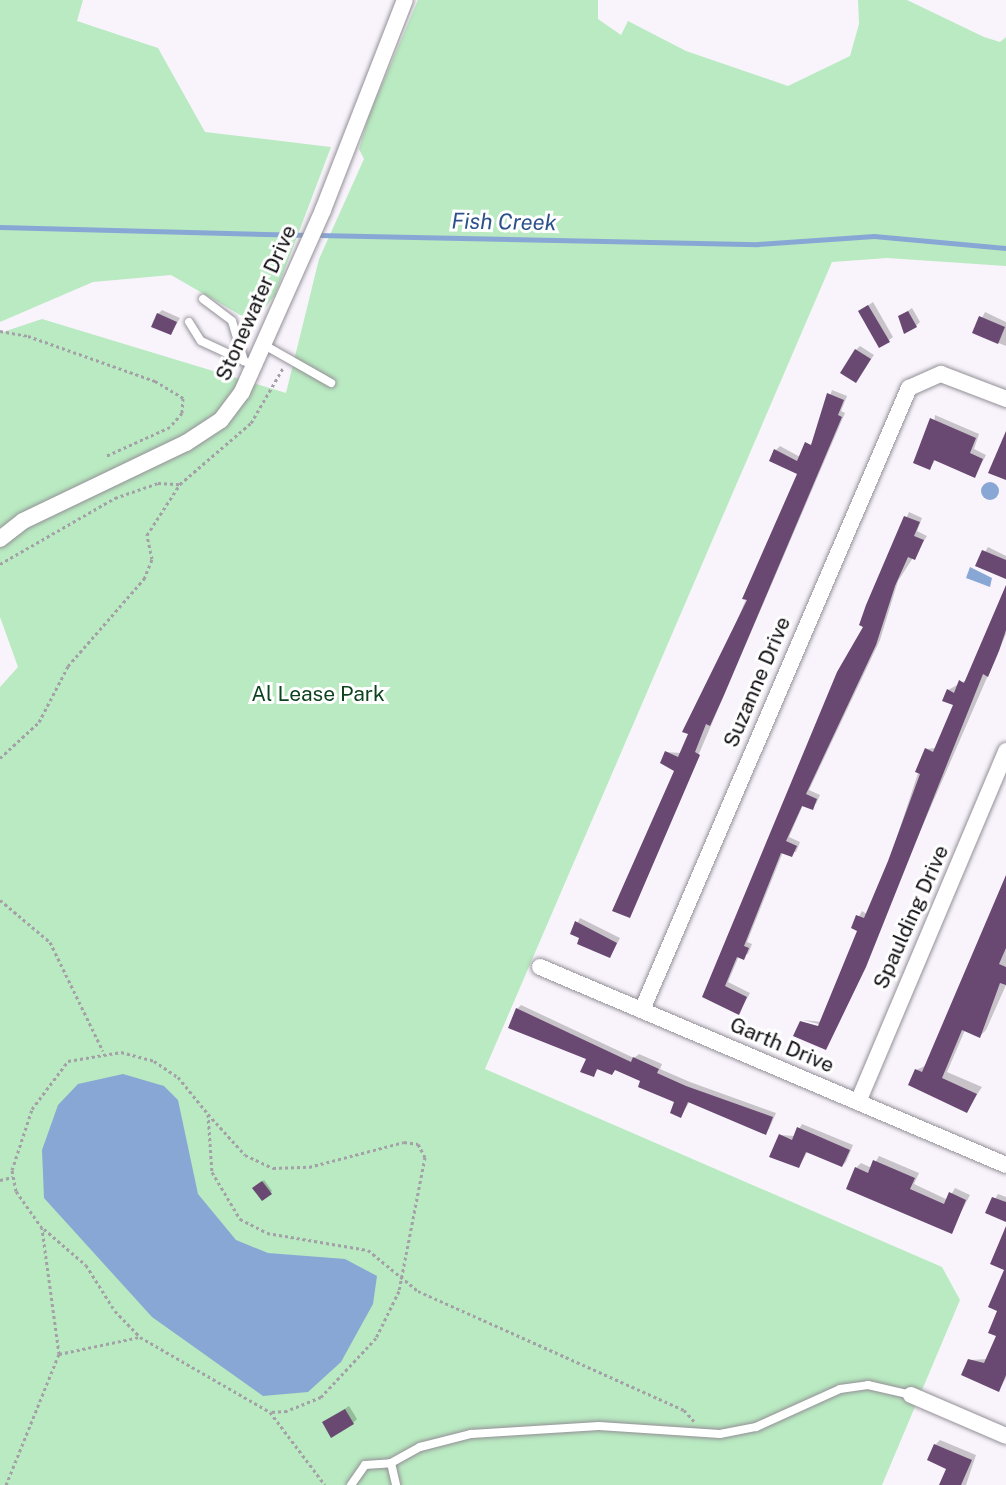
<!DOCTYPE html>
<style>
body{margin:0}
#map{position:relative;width:1006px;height:1485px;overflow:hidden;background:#f9f4fc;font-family:"Public Sans",sans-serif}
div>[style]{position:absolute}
.green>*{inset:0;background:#b9eac1}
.water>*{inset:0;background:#89a7d5}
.round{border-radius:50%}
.shadow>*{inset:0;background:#0003}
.stream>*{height:4.5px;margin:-2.25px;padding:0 2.25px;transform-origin:2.25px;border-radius:2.25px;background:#89a7d5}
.building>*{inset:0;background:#694972}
.path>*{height:3px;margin-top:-1.5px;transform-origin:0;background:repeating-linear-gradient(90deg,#a4a0a7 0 3px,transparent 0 6px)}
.roads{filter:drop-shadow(0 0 2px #938f96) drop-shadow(0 0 2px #938f96)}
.service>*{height:8px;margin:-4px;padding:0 4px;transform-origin:4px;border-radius:4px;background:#fff}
.minor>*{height:16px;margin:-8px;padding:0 8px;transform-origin:8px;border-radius:8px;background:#fff}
span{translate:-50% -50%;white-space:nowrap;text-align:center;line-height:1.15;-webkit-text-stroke:6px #fff;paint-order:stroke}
.street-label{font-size:21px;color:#0f0d10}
.park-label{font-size:21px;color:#0d431e}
.water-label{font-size:22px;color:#2c518b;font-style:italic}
</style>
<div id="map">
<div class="green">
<div style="clip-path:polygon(0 0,83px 0,77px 21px,158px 48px,205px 132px,331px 147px,275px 295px,256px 319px,242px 316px,171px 275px,93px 282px,0 322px)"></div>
<div style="clip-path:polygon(418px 0,598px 0,598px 19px,621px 35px,628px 21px,686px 51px,788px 86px,850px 56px,859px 24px,858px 0,907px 0,984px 37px,1000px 42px,1006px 37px,1006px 266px,887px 258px,832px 262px,485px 1069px,942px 1267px,960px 1300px,882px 1485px,0 1485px,0 687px,18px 667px,0 617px,0 333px,42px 319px,286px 393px,319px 259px,364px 159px,359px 149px,369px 115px)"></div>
</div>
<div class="water">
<div class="round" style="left:981px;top:482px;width:18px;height:18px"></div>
<div style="clip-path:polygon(970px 567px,992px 578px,990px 587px,966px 578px)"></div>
<div style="clip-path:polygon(123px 1074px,164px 1086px,178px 1100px,198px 1194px,236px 1240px,268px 1253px,345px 1259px,377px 1276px,373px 1304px,341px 1362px,308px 1392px,263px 1396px,152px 1317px,44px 1198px,42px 1150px,58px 1105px,78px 1084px)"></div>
</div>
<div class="shadow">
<div style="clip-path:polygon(873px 302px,893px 337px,889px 340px,860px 311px)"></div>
<div style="clip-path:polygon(912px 308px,920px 322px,916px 326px,899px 317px)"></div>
<div style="clip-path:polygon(162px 310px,180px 318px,171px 334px,158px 314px)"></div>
<div style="clip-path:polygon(985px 312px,1006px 322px,1006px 346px,974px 333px)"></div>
<div style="clip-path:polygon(860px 346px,874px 355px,856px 381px,856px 350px)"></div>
<div style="clip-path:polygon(832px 390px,847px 396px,841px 411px,845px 413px,629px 917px,676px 770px,666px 752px,681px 753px,799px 474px,776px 450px,780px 446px,800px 457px,814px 441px)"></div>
<div style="clip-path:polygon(935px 415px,979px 434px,974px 449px,986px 455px,975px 476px,936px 459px,930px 468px)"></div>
<div style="clip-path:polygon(909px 512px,922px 518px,917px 531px,927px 536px,898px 581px,880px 640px,809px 790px,820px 795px,816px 804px,803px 805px,789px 837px,800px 842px,796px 852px,783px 852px,747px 942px,752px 944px,748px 954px,739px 956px,728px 982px,750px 993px,739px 1013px,704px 996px,865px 626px,867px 606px)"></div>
<div style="clip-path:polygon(988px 547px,1006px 556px,1006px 579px,977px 566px)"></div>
<div style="clip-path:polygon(1006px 593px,1006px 634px,826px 1048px,826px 1026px,803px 1020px,822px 1022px,859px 930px,853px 927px,862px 911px,867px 914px,889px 861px,926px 749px,936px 748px,955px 705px,948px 690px,968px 679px)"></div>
<div style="clip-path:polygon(1006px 885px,1006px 985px,986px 1030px,980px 1036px,965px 1030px,947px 1072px,982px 1087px,966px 1111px,916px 1070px,927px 1065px)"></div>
<div style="clip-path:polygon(580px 918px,620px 938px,610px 957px,572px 933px)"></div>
<div style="clip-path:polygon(521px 1005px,634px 1058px,639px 1054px,662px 1064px,660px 1069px,690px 1082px,776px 1113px,769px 1129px,765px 1133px,690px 1101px,681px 1116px,676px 1101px,642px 1081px,616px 1069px,612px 1073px,599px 1068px,593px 1075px,588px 1058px,517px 1009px)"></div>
<div style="clip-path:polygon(802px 1124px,853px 1145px,846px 1162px,842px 1166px,808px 1151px,799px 1166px,780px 1135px,795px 1136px)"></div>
<div style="clip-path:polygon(879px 1156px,919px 1173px,914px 1184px,948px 1200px,955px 1188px,970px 1195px,950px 1233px,856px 1168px,861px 1163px,872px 1168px)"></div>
<div style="clip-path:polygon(264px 1180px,272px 1191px,262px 1199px,254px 1188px)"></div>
<div style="clip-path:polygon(998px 1194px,1006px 1197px,1006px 1221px,987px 1212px)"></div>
<div style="clip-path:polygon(1006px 1323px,1006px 1378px,999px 1390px,969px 1360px,988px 1359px)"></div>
<div style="clip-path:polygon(349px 1406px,357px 1419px,353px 1423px,324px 1423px)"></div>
<div style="clip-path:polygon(940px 1440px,976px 1455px,966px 1485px,941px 1485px,947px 1468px,935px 1445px)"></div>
</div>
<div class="stream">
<div style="left:0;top:227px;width:309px;rotate:1.5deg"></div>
<div style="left:318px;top:235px;width:440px;rotate:1.2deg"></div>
<div style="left:758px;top:244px;width:116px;rotate:-3.9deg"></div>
<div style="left:874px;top:236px;width:133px;rotate:5.2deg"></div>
</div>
<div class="building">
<div style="clip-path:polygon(868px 305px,890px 342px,879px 348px,858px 311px)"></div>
<div style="clip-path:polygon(908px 311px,917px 327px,904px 334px,898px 316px)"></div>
<div style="clip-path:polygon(157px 313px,177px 322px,171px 335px,151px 327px)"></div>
<div style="clip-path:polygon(979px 316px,1005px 327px,998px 344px,972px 333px)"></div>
<div style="clip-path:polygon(855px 349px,871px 359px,856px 383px,840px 373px)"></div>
<div style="clip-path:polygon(827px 393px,844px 400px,838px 415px,842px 417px,724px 695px,710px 726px,706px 724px,695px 752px,700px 755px,630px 918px,612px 911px,674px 771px,660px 763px,665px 751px,678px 757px,688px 734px,682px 732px,747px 600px,742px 599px,797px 474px,769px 461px,774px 449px,797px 461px,805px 442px,811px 445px)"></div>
<div style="clip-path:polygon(930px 418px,976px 438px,970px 453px,983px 459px,975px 478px,934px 460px,930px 470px,913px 463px)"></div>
<div style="clip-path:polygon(1006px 431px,1006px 480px,988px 473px)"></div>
<div style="clip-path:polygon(904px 516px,920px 522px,914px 536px,924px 540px,915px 560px,908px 557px,895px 586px,876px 645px,806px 794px,817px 799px,813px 810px,802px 806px,786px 841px,797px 846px,792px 857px,781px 853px,744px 946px,749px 948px,744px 960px,737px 957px,725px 986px,747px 997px,739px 1015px,702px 997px,837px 672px,863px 627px,859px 625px,866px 605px)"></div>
<div style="clip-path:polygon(982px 550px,1006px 560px,1006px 579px,975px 566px)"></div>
<div style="clip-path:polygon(1006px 585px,1006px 630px,999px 651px,988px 677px,983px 674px,866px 967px,826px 1050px,793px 1036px,800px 1021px,818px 1026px,857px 931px,851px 928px,856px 915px,864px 918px,888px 861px,920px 774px,915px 772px,925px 748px,933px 752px,953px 705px,942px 701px,947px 689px,954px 693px,959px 680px,964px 683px)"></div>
<div style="clip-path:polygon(1006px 875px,1006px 948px,999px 964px,1006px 967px,1006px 985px,1000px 983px,980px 1038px,962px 1030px,942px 1078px,977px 1094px,967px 1113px,908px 1085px,915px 1069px,922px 1072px)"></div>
<div style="clip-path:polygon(575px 921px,617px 943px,610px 958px,577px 944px,579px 938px,570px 934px)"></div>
<div style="clip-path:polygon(516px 1008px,631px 1062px,633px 1057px,659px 1069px,657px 1073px,686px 1086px,773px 1117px,766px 1135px,688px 1102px,681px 1118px,670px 1113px,674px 1102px,638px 1087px,640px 1081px,615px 1070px,612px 1075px,597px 1069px,594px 1077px,580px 1072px,586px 1059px,508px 1028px)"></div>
<div style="clip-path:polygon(797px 1127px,850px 1150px,842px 1167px,806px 1152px,799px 1168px,769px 1157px,779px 1134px,792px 1140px)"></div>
<div style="clip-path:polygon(873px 1160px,915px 1178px,910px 1189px,944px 1204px,949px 1192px,966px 1200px,952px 1234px,846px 1189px,855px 1167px,868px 1173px)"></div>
<div style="clip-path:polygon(262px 1181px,272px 1194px,262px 1201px,252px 1188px)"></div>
<div style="clip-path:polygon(992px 1197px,1006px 1202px,1006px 1222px,985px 1213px)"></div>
<div style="clip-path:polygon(1006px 1226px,1006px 1375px,999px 1392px,961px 1375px,968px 1359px,984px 1363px,996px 1336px,988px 1333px,997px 1311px,988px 1307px,1004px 1270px,990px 1264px)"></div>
<div style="clip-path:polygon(345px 1409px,354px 1424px,331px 1438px,322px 1422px)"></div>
<div style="clip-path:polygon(934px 1444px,972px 1460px,961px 1485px,939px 1485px,946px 1469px,927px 1460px)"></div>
</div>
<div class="path">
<div style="left:0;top:331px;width:28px;rotate:10deg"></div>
<div style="left:28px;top:336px;width:135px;rotate:19.5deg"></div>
<div style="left:155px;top:381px;width:33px;rotate:31deg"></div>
<div style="left:183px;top:398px;width:15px;rotate:94deg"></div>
<div style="left:182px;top:413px;width:18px;rotate:131deg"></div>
<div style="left:170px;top:427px;width:70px;rotate:155.6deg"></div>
<div style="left:0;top:564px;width:133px;rotate:-29.9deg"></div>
<div style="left:115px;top:498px;width:46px;rotate:-19.2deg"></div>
<div style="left:158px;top:483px;width:22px;rotate:3deg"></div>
<div style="left:180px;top:484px;width:94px;rotate:-40.7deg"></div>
<div style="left:251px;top:423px;width:64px;rotate:-59.8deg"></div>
<div style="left:0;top:758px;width:53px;rotate:-42.7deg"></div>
<div style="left:39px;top:722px;width:63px;rotate:-62.6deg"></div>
<div style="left:68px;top:666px;width:116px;rotate:-48.9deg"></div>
<div style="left:144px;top:579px;width:22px;rotate:-68deg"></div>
<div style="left:152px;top:559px;width:25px;rotate:-102deg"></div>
<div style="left:147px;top:535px;width:61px;rotate:-57.1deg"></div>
<div style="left:0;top:900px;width:65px;rotate:40deg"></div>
<div style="left:50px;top:942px;width:121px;rotate:64.1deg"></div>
<div style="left:208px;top:1114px;width:55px;rotate:47.9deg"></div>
<div style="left:245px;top:1155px;width:31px;rotate:25deg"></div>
<div style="left:273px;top:1168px;width:36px;rotate:-2deg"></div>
<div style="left:309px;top:1167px;width:98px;rotate:-14.7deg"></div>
<div style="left:404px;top:1142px;width:14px;rotate:8deg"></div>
<div style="left:418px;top:1144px;width:15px;rotate:62deg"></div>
<div style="left:425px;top:1157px;width:136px;rotate:101deg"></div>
<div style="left:399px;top:1291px;width:52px;rotate:116.1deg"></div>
<div style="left:376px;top:1338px;width:81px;rotate:133deg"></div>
<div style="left:321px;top:1397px;width:37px;rotate:158deg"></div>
<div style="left:287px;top:1411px;width:17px;rotate:177deg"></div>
<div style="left:0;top:1180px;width:13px;rotate:-13deg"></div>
<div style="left:44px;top:1229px;width:55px;rotate:40.6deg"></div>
<div style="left:86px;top:1265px;width:54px;rotate:57.8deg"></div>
<div style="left:115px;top:1311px;width:36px;rotate:46deg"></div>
<div style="left:140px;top:1337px;width:150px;rotate:30deg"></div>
<div style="left:270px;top:1412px;width:91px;rotate:53deg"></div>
<div style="left:59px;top:1354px;width:127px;rotate:-97.7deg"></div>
<div style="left:42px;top:1228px;width:45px;rotate:-125.1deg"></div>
<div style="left:16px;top:1191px;width:21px;rotate:-101deg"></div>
<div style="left:12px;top:1170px;width:64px;rotate:-71.8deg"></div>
<div style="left:32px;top:1109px;width:60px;rotate:-53.1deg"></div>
<div style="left:68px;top:1061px;width:54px;rotate:-9.6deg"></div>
<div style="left:121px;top:1052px;width:34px;rotate:15deg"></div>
<div style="left:154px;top:1061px;width:29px;rotate:34deg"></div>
<div style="left:178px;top:1077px;width:48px;rotate:51deg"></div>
<div style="left:208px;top:1114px;width:58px;rotate:86.1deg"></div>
<div style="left:212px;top:1172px;width:55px;rotate:59.2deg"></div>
<div style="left:240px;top:1219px;width:30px;rotate:27deg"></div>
<div style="left:267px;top:1233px;width:102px;rotate:9.6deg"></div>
<div style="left:368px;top:1250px;width:65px;rotate:39.4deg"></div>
<div style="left:418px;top:1291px;width:291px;rotate:24.1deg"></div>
<div style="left:684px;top:1410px;width:15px;rotate:48deg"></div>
<div style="left:6px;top:1485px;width:141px;rotate:-68deg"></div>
<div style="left:59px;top:1354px;width:83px;rotate:-11.9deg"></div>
</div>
<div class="roads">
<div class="service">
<div style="left:203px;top:299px;width:36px;rotate:37deg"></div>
<div style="left:232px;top:321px;width:42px;rotate:73.3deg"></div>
<div style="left:189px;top:322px;width:22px;rotate:58deg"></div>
<div style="left:201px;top:341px;width:62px;rotate:24.9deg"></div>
<div style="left:266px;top:346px;width:75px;rotate:29.6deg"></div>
<div style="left:391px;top:1463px;width:23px;rotate:77deg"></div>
<div style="left:351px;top:1485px;width:24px;rotate:-55deg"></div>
<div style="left:365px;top:1465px;width:26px;rotate:-4deg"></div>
<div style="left:391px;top:1463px;width:33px;rotate:-29deg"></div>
<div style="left:420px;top:1447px;width:53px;rotate:-14.3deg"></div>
<div style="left:471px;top:1434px;width:128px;rotate:-3.6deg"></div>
<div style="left:599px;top:1426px;width:121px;rotate:3.8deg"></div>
<div style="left:720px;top:1434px;width:37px;rotate:-11deg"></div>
<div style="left:756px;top:1427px;width:92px;rotate:-24.3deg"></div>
<div style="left:840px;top:1389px;width:28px;rotate:-8deg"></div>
<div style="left:868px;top:1385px;width:44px;rotate:13.1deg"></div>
</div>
<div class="minor">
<div style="left:0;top:539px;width:29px;rotate:-38deg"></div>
<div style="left:23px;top:521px;width:181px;rotate:-25.6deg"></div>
<div style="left:186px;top:443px;width:42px;rotate:-33.3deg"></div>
<div style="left:221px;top:420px;width:35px;rotate:-53deg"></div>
<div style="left:242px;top:392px;width:199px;rotate:-66deg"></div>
<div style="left:323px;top:210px;width:225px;rotate:-68.7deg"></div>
<div style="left:540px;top:967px;width:506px;rotate:23.02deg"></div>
<div style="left:642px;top:1010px;width:677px;rotate:-66.77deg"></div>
<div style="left:909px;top:388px;width:35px;rotate:-24deg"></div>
<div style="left:941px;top:374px;width:70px;rotate:21deg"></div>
<div style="left:858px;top:1102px;width:381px;rotate:-67.1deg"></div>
<div style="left:911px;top:1395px;width:103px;rotate:23.3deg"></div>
</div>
</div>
<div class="street-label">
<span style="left:256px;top:303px;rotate:-66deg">Stonewater Drive</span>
<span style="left:757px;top:682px;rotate:-67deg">Suzanne Drive</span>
<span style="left:911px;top:917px;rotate:-66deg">Spaulding Drive</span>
<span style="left:782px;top:1045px;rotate:23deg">Garth Drive</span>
</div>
<div class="park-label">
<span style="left:318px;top:694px">Al Lease Park</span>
</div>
<div class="water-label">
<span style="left:504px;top:222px;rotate:1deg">Fish Creek</span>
</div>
</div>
